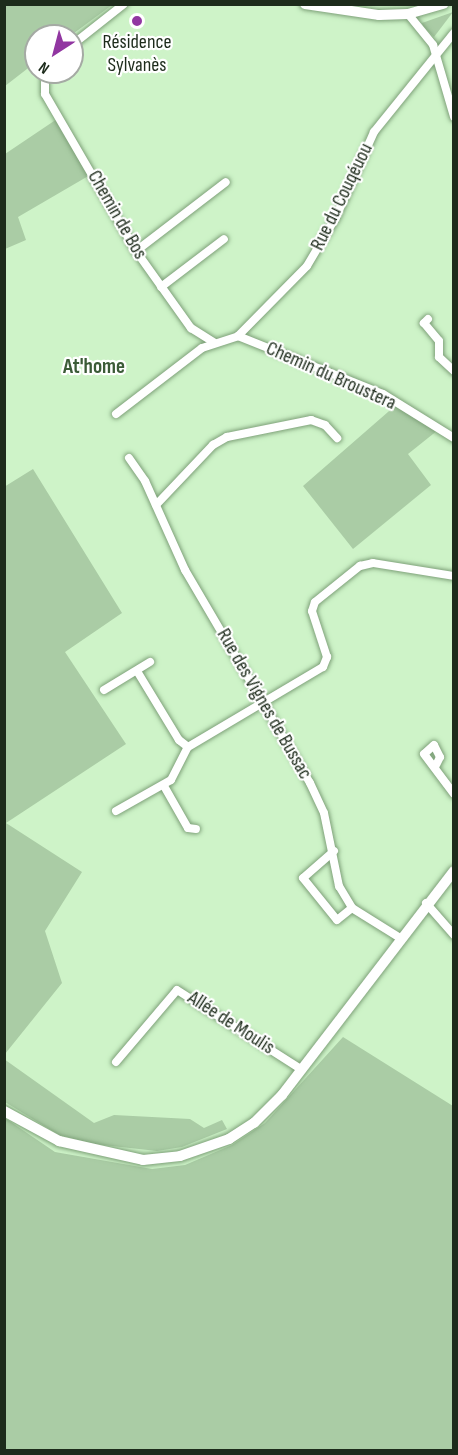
<!DOCTYPE html>
<meta charset="utf-8">
<style>
body{margin:0}
#map{position:relative;width:458px;height:1455px;overflow:hidden;background:#cef3c8;font-family:"Sofia Sans Condensed",sans-serif}
div>[style]{position:absolute}
.green>*{inset:0;background:#aacca5}
.roads{filter:drop-shadow(0 0 2px #7ea179) drop-shadow(0 0 2px #7ea179)}
.minor>*{height:8px;margin:-4px;padding:0 4px;transform-origin:4px;border-radius:4px;background:#fff}
.tertiary>*{height:10px;margin:-5px;padding:0 5px;transform-origin:5px;border-radius:5px;background:#fff}
.dots>*{width:16px;height:16px;translate:-50% -50%;box-sizing:border-box;border:3px solid #fff;border-radius:50%}
span{translate:-50% -50%;white-space:nowrap;text-align:center;line-height:1.15;-webkit-text-stroke:4.5px #fff;paint-order:stroke}
.poi-label{font-size:20px;color:#1d2b1b}
.street-label{font-size:20px;color:#1d2b1b}
.neighbourhood-label{font-size:21px;color:#3b5b37;font-weight:700}
.frame{position:absolute;inset:0;border:6px solid #1d2b1b;pointer-events:none}
.north{position:absolute;left:24px;top:24px;width:60px;height:60px;box-sizing:border-box;background:#fff;border:2px solid #a5aaa4;border-radius:50%;rotate:216deg;font-size:16px;font-weight:700;line-height:24px;text-align:center;color:#1d2b1b}
.north::after{content:'';display:block;margin:auto;width:21px;height:27px;background:#9136a1;clip-path:polygon(50% 0,100% 100%,50% 72%,0 100%)}
</style>
<div id="map">
<div class="green">
<div style="clip-path:polygon(5px 4px,112px 4px,112px 5px,70px 36px,36px 36px,36px 62px,5px 86px)"></div>
<div style="clip-path:polygon(453px 12px,434px 37px,423px 26px,422px 23px)"></div>
<div style="clip-path:polygon(57px 119px,90px 175px,18px 217px,26px 240px,5px 249px,5px 154px)"></div>
<div style="clip-path:polygon(396px 405px,438px 430px,408px 454px,431px 485px,353px 549px,303px 486px)"></div>
<div style="clip-path:polygon(33px 469px,122px 613px,65px 652px,126px 744px,6px 823px,82px 872px,45px 931px,62px 983px,5px 1054px,4px 487px)"></div>
<div style="clip-path:polygon(343px 1037px,453px 1106px,453px 1450px,5px 1450px,5px 1118px,55px 1152px,152px 1169px,185px 1165px,232px 1145px,265px 1123px)"></div>
<div style="clip-path:polygon(4px 1059px,94px 1123px,114px 1115px,190px 1119px,204px 1128px,222px 1120px,227px 1129px,182px 1147px,157px 1151px,94px 1144px,59px 1135px,5px 1102px)"></div>
</div>
<div class="roads">
<div class="minor">
<div style="left:408px;top:14px;width:40px;rotate:51deg"></div>
<div style="left:433px;top:45px;width:75px;rotate:73.7deg"></div>
<div style="left:72px;top:45px;width:66px;rotate:-38.3deg"></div>
<div style="left:45px;top:72px;width:22px;rotate:90deg"></div>
<div style="left:45px;top:94px;width:181px;rotate:59.9deg"></div>
<div style="left:136px;top:251px;width:95px;rotate:54.5deg"></div>
<div style="left:191px;top:328px;width:28px;rotate:32deg"></div>
<div style="left:136px;top:251px;width:113px;rotate:-37.5deg"></div>
<div style="left:161px;top:287px;width:79px;rotate:-37.3deg"></div>
<div style="left:428px;top:319px;width:6px;rotate:135deg"></div>
<div style="left:424px;top:323px;width:23px;rotate:50deg"></div>
<div style="left:439px;top:341px;width:16px;rotate:90deg"></div>
<div style="left:439px;top:357px;width:21px;rotate:43deg"></div>
<div style="left:238px;top:336px;width:156px;rotate:21.8deg"></div>
<div style="left:383px;top:394px;width:84px;rotate:31.8deg"></div>
<div style="left:116px;top:414px;width:108px;rotate:-37.5deg"></div>
<div style="left:202px;top:348px;width:38px;rotate:-18deg"></div>
<div style="left:238px;top:336px;width:98px;rotate:-45.4deg"></div>
<div style="left:307px;top:266px;width:57px;rotate:-59.4deg"></div>
<div style="left:336px;top:217px;width:93px;rotate:-65.9deg"></div>
<div style="left:374px;top:132px;width:127px;rotate:-51.1deg"></div>
<div style="left:129px;top:458px;width:28px;rotate:55deg"></div>
<div style="left:145px;top:481px;width:98px;rotate:65.8deg"></div>
<div style="left:185px;top:570px;width:247px;rotate:59.6deg"></div>
<div style="left:310px;top:783px;width:33px;rotate:65deg"></div>
<div style="left:324px;top:813px;width:75px;rotate:78.4deg"></div>
<div style="left:339px;top:886px;width:26px;rotate:59deg"></div>
<div style="left:352px;top:908px;width:57px;rotate:32deg"></div>
<div style="left:156px;top:505px;width:83px;rotate:-46.5deg"></div>
<div style="left:213px;top:445px;width:16px;rotate:-30deg"></div>
<div style="left:227px;top:437px;width:86px;rotate:-11.4deg"></div>
<div style="left:311px;top:420px;width:15px;rotate:20deg"></div>
<div style="left:325px;top:425px;width:18px;rotate:47deg"></div>
<div style="left:137px;top:671px;width:81px;rotate:58.7deg"></div>
<div style="left:179px;top:740px;width:11px;rotate:38deg"></div>
<div style="left:104px;top:690px;width:54px;rotate:-31.3deg"></div>
<div style="left:435px;top:767px;width:11px;rotate:-63deg"></div>
<div style="left:440px;top:757px;width:13px;rotate:-117deg"></div>
<div style="left:434px;top:745px;width:13px;rotate:138deg"></div>
<div style="left:424px;top:754px;width:50px;rotate:53.1deg"></div>
<div style="left:164px;top:786px;width:48px;rotate:60.3deg"></div>
<div style="left:188px;top:828px;width:8px;rotate:7deg"></div>
<div style="left:116px;top:811px;width:63px;rotate:-29.4deg"></div>
<div style="left:171px;top:780px;width:37px;rotate:-63deg"></div>
<div style="left:188px;top:747px;width:157px;rotate:-30.7deg"></div>
<div style="left:323px;top:667px;width:11px;rotate:-68deg"></div>
<div style="left:327px;top:657px;width:48px;rotate:-108.1deg"></div>
<div style="left:312px;top:611px;width:9px;rotate:-72deg"></div>
<div style="left:315px;top:602px;width:58px;rotate:-38.7deg"></div>
<div style="left:360px;top:566px;width:13px;rotate:-13deg"></div>
<div style="left:373px;top:563px;width:82px;rotate:9.1deg"></div>
<div style="left:334px;top:851px;width:41px;rotate:138.9deg"></div>
<div style="left:303px;top:878px;width:54px;rotate:51deg"></div>
<div style="left:337px;top:920px;width:19px;rotate:-39deg"></div>
<div style="left:426px;top:903px;width:43px;rotate:48.8deg"></div>
<div style="left:116px;top:1062px;width:94px;rotate:-49.7deg"></div>
<div style="left:177px;top:990px;width:148px;rotate:32.6deg"></div>
</div>
<div class="tertiary">
<div style="left:305px;top:4px;width:75px;rotate:8.5deg"></div>
<div style="left:379px;top:15px;width:29px;rotate:-2deg"></div>
<div style="left:408px;top:14px;width:37px;rotate:-16deg"></div>
<div style="left:4px;top:1111px;width:63px;rotate:28.6deg"></div>
<div style="left:59px;top:1141px;width:86px;rotate:12.7deg"></div>
<div style="left:143px;top:1160px;width:37px;rotate:-6deg"></div>
<div style="left:180px;top:1156px;width:52px;rotate:-19.1deg"></div>
<div style="left:229px;top:1139px;width:30px;rotate:-33deg"></div>
<div style="left:254px;top:1123px;width:40px;rotate:-45deg"></div>
<div style="left:282px;top:1095px;width:282px;rotate:-52.5deg"></div>
</div>
</div>
<div class="dots">
<div style="left:137px;top:21px;background:#9136a1"></div>
</div>
<div class="poi-label">
<span style="left:137px;top:54px">Résidence<br>Sylvanès</span>
</div>
<div class="street-label">
<span style="left:342px;top:197px;rotate:-64deg">Rue du Couqéuou</span>
<span style="left:117px;top:215px;rotate:60deg">Chemin de Bos</span>
<span style="left:331px;top:376px;rotate:24deg">Chemin du Broustera</span>
<span style="left:264px;top:704px;rotate:60deg">Rue des Vignes de Bussac</span>
<span style="left:231px;top:1023px;rotate:33deg">Allée de Moulis</span>
</div>
<div class="neighbourhood-label">
<span style="left:94px;top:367px">At'home</span>
</div>
<div class="frame"></div>
<div class="north">N</div>
</div>
